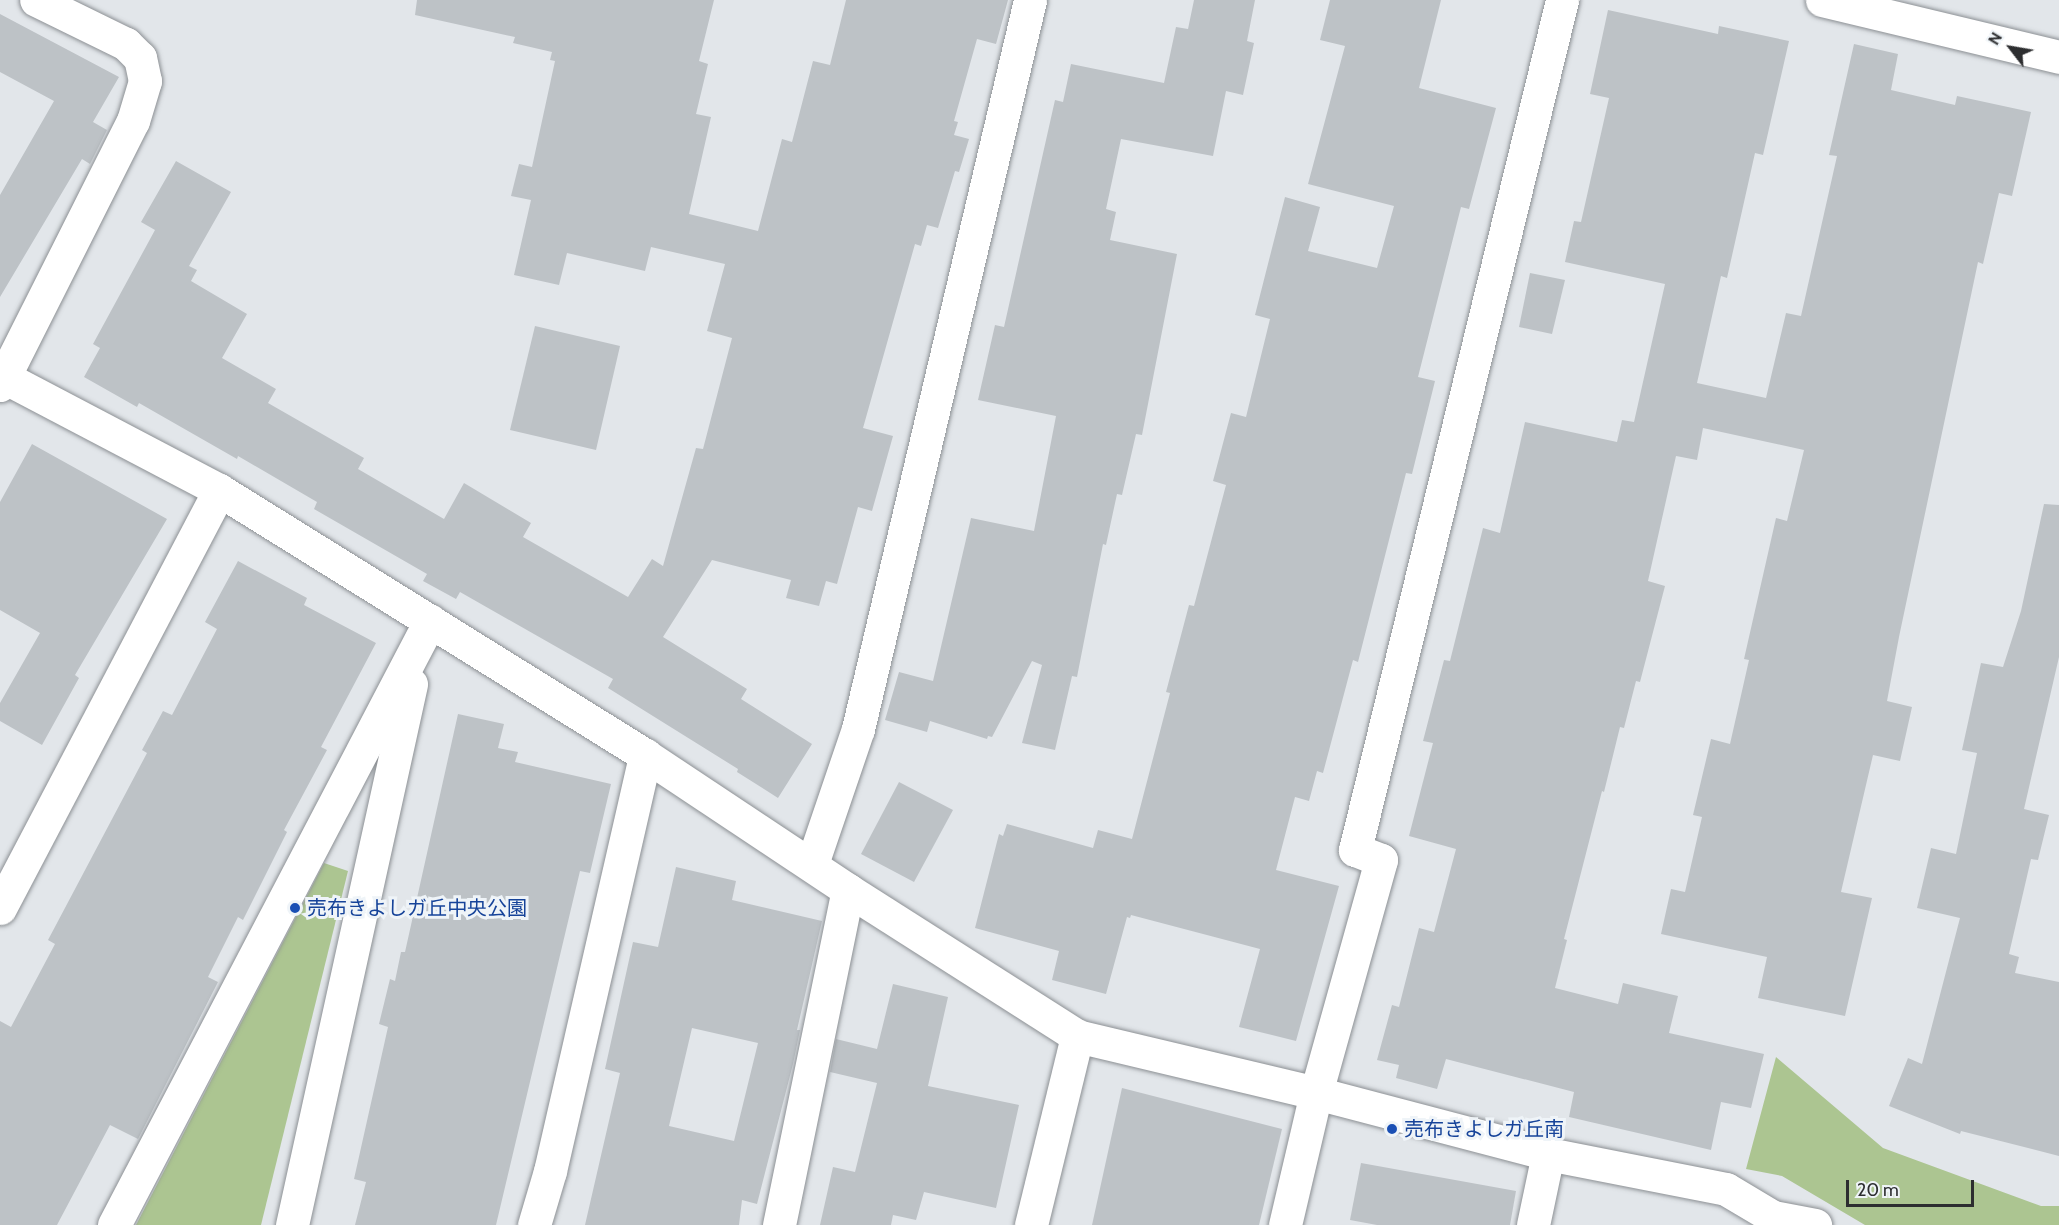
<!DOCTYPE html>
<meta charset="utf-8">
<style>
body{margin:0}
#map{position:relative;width:2059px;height:1225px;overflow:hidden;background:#e2e6ea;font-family:Cabin,"Noto Sans JP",sans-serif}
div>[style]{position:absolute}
.green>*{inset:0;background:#acc591}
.building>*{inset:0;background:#bdc2c6}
.roads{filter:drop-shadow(0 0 2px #8c9094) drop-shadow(0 0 2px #8c9094)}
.minor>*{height:33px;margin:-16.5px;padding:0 16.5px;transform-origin:16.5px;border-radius:16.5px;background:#fff}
.dots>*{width:16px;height:16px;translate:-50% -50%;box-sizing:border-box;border:3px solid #eff4f8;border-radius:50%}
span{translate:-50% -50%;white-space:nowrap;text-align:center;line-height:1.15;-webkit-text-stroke:6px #eff4f8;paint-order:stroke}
.transit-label{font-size:20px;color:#164399}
.left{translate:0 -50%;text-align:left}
.north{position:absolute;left:1981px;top:18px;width:60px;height:60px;-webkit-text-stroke:4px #eff4f8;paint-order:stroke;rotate:301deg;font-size:16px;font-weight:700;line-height:24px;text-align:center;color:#2d2e30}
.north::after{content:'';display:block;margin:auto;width:21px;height:27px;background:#2d2e30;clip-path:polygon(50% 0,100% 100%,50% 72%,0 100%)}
.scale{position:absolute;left:1846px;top:1180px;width:128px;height:27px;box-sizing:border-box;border:3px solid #2d2e30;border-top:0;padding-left:8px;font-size:18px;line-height:21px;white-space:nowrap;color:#2d2e30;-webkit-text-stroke:4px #eff4f8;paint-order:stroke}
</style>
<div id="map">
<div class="green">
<div style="clip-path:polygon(324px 863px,348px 871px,261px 1225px,136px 1225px)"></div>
<div style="clip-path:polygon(1776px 1057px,1883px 1148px,2041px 1206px,2059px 1206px,2059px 1225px,1865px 1225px,1782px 1176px,1746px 1169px)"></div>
</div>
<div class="building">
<div style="clip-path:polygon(417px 0,714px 0,699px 61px,708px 64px,696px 114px,711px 117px,689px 214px,758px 231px,782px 139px,792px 142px,813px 61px,830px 65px,846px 0,1008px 0,996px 44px,977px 39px,954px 121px,958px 122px,954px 135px,969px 139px,959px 172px,955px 171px,938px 228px,927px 225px,921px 246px,915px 244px,863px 428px,893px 436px,872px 511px,858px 507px,837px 584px,826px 581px,819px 606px,786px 598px,791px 580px,712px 560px,663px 637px,747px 689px,741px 699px,812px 744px,778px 798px,737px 772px,738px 769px,608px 688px,613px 679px,460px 592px,456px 599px,423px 581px,427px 574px,314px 509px,317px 502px,238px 456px,237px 459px,139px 403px,137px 407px,84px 377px,100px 348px,93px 344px,155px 230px,141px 222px,176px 161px,231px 192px,189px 266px,197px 270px,191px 281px,247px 314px,222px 358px,276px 389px,268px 403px,364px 458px,358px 469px,444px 519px,464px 483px,531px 523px,523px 537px,628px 597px,652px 559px,663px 566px,696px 448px,703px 449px,732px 338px,707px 331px,725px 264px,651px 247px,645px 271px,567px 253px,559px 285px,514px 275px,531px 200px,511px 196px,519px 164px,532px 167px,555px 61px,550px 60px,552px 52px,513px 43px,515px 37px,415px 15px)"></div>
<div style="clip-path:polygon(1194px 0,1255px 0,1247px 41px,1254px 43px,1243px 95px,1226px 91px,1213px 156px,1121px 139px,1106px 209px,1116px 212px,1110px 240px,1177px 254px,1142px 435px,1136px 434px,1122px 495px,1117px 494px,1106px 545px,1103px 544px,1077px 677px,1072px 676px,1055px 750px,1022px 743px,1042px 665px,1032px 661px,992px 737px,988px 736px,987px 739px,930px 721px,927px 732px,885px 720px,899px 672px,933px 681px,971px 518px,1034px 531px,1056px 416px,978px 400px,995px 325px,1004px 327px,1055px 100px,1063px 102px,1071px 64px,1164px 83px,1176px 27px,1188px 29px)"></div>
<div style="clip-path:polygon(1330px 0,1441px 0,1419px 88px,1496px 108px,1469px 209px,1461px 207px,1418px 377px,1435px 381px,1412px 474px,1406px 473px,1358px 662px,1353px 660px,1323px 773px,1317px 771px,1309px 801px,1295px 797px,1276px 870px,1339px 886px,1296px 1041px,1239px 1027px,1260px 949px,1131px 915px,1130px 918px,1127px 917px,1106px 994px,1052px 980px,1059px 951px,975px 928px,999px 834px,1003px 836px,1007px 824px,1093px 848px,1098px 830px,1132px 839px,1170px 693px,1166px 692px,1189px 605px,1194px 606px,1226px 485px,1213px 481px,1231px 413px,1246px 417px,1270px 319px,1255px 315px,1285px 197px,1320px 207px,1308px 251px,1377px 268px,1394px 206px,1308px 184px,1345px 46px,1320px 40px)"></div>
<div style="clip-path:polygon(1608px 10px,1718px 34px,1719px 26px,1789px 41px,1763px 155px,1755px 153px,1727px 278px,1721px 276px,1697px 383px,1766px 398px,1786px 313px,1801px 316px,1837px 156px,1829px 155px,1854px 44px,1898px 54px,1891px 90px,1955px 105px,1957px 96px,2031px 112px,2012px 196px,1999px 193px,1983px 264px,1978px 262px,1899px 637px,1887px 701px,1912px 707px,1900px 761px,1873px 755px,1841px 892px,1872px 898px,1845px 1016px,1758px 998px,1767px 957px,1661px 934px,1671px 889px,1685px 892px,1702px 817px,1693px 815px,1711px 739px,1730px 744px,1749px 660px,1744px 659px,1776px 518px,1787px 521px,1804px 450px,1703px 428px,1697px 460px,1676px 456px,1648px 581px,1665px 586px,1640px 682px,1636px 681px,1624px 728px,1620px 727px,1604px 792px,1602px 791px,1564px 939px,1567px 940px,1555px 988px,1618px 1004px,1623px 983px,1678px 996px,1669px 1033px,1764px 1054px,1751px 1108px,1721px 1102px,1711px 1150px,1569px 1117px,1574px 1092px,1446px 1059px,1437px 1089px,1396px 1078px,1399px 1065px,1377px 1060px,1392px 1005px,1399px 1007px,1419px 928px,1434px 932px,1456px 849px,1409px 836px,1433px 743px,1423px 741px,1444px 660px,1450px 661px,1483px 528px,1500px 533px,1525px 422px,1617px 442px,1622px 420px,1634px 422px,1665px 284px,1565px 262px,1574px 221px,1581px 222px,1609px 98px,1590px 94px)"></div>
<div style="clip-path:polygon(0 14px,119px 77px,93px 122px,107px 130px,90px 164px,82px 159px,0 297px,0 195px,54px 101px,0 72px)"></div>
<div style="clip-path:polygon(1530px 273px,1565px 280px,1552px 334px,1519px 327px)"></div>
<div style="clip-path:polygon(535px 326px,620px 346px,596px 450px,510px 430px)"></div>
<div style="clip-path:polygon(32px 444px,167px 519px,75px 675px,79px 678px,42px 745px,0 721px,0 703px,40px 633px,0 610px,0 502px)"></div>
<div style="clip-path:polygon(2044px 504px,2059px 505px,2059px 657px,2024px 809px,2049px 815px,2038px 860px,2031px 859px,2009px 954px,2019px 957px,2015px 973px,2059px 982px,2059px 1156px,1961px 1131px,1960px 1134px,1889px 1106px,1908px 1058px,1922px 1064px,1960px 918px,1917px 908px,1931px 848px,1956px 854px,1977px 753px,1962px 750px,1981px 663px,2003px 667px,2021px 611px)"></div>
<div style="clip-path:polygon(238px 561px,307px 598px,304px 605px,376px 643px,321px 747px,327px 750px,284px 830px,287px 832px,243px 920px,238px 917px,208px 977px,218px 982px,138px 1139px,110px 1125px,57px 1225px,0 1225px,0 1021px,11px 1027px,55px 944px,48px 940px,147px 753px,142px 750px,163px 711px,172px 715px,217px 629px,205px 622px)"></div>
<div style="clip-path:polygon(458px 714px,504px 724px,498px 748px,518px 752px,515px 762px,611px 784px,590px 873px,580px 871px,496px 1225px,355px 1225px,366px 1182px,354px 1179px,388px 1027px,379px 1024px,390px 979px,395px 981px,401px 952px,405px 952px)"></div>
<div style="clip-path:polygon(899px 782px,953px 810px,914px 882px,861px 854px)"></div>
<div style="clip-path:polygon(evenodd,676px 867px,736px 881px,732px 900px,822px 921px,797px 1030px,800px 1030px,793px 1064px,757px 1204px,742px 1200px,739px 1225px,585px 1225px,620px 1073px,605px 1069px,633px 942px,658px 947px,676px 867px,692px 1028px,758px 1043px,734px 1141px,669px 1126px,692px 1028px)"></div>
<div style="clip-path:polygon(893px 984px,948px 997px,928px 1086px,1019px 1105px,996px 1208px,924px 1192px,916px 1220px,893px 1215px,891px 1225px,820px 1225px,833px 1167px,855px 1172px,877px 1083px,830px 1072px,836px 1039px,877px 1049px)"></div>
<div style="clip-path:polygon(1122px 1088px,1282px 1129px,1259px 1225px,1092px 1225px)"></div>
<div style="clip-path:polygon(1361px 1163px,1516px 1191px,1510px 1225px,1377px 1225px,1350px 1220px)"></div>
</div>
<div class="roads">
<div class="minor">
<div style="left:1822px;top:0;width:244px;rotate:13.5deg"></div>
<div style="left:0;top:375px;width:247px;rotate:27.7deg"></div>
<div style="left:219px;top:490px;width:502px;rotate:31.88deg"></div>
<div style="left:645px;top:755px;width:244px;rotate:33.6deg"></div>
<div style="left:848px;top:890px;width:272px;rotate:32.5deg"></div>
<div style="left:1077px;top:1036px;width:246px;rotate:13.4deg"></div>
<div style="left:1316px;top:1093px;width:240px;rotate:14.7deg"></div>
<div style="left:1548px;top:1154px;width:181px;rotate:11.1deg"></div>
<div style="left:1726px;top:1189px;width:55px;rotate:30.8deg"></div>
<div style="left:1773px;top:1217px;width:43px;rotate:10.8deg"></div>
<div style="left:0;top:385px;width:296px;rotate:-63.3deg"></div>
<div style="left:133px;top:121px;width:42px;rotate:-73.3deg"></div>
<div style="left:145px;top:81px;width:24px;rotate:-102deg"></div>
<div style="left:140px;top:58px;width:20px;rotate:-135deg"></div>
<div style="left:126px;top:44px;width:100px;rotate:-153.9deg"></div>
<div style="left:812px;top:864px;width:143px;rotate:-71.2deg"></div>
<div style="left:858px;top:729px;width:749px;rotate:-76.72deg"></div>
<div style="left:0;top:908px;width:472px;rotate:-62.3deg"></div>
<div style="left:114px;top:1225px;width:682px;rotate:-62.38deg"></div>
<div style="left:292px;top:1225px;width:554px;rotate:-77.59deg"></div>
<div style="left:534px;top:1225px;width:56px;rotate:-73.5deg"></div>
<div style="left:550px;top:1171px;width:427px;rotate:-77.1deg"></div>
<div style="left:779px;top:1225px;width:342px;rotate:-78.4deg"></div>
<div style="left:1031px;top:1225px;width:195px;rotate:-76.3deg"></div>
<div style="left:1285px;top:1225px;width:136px;rotate:-76.8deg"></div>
<div style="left:1316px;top:1093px;width:242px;rotate:-74.4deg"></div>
<div style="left:1381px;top:860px;width:28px;rotate:-159deg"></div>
<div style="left:1355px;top:850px;width:875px;rotate:-76.31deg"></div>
<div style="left:1533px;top:1225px;width:73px;rotate:-78.1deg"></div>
</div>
</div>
<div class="dots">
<div style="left:295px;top:908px;background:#1a4fb4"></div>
<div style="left:1392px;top:1129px;background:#1a4fb4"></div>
</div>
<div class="transit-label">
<span class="left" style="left:307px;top:908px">売布きよしガ丘中央公園</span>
<span class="left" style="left:1404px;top:1129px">売布きよしガ丘南</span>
</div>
<div class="north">N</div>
<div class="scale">20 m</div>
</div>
